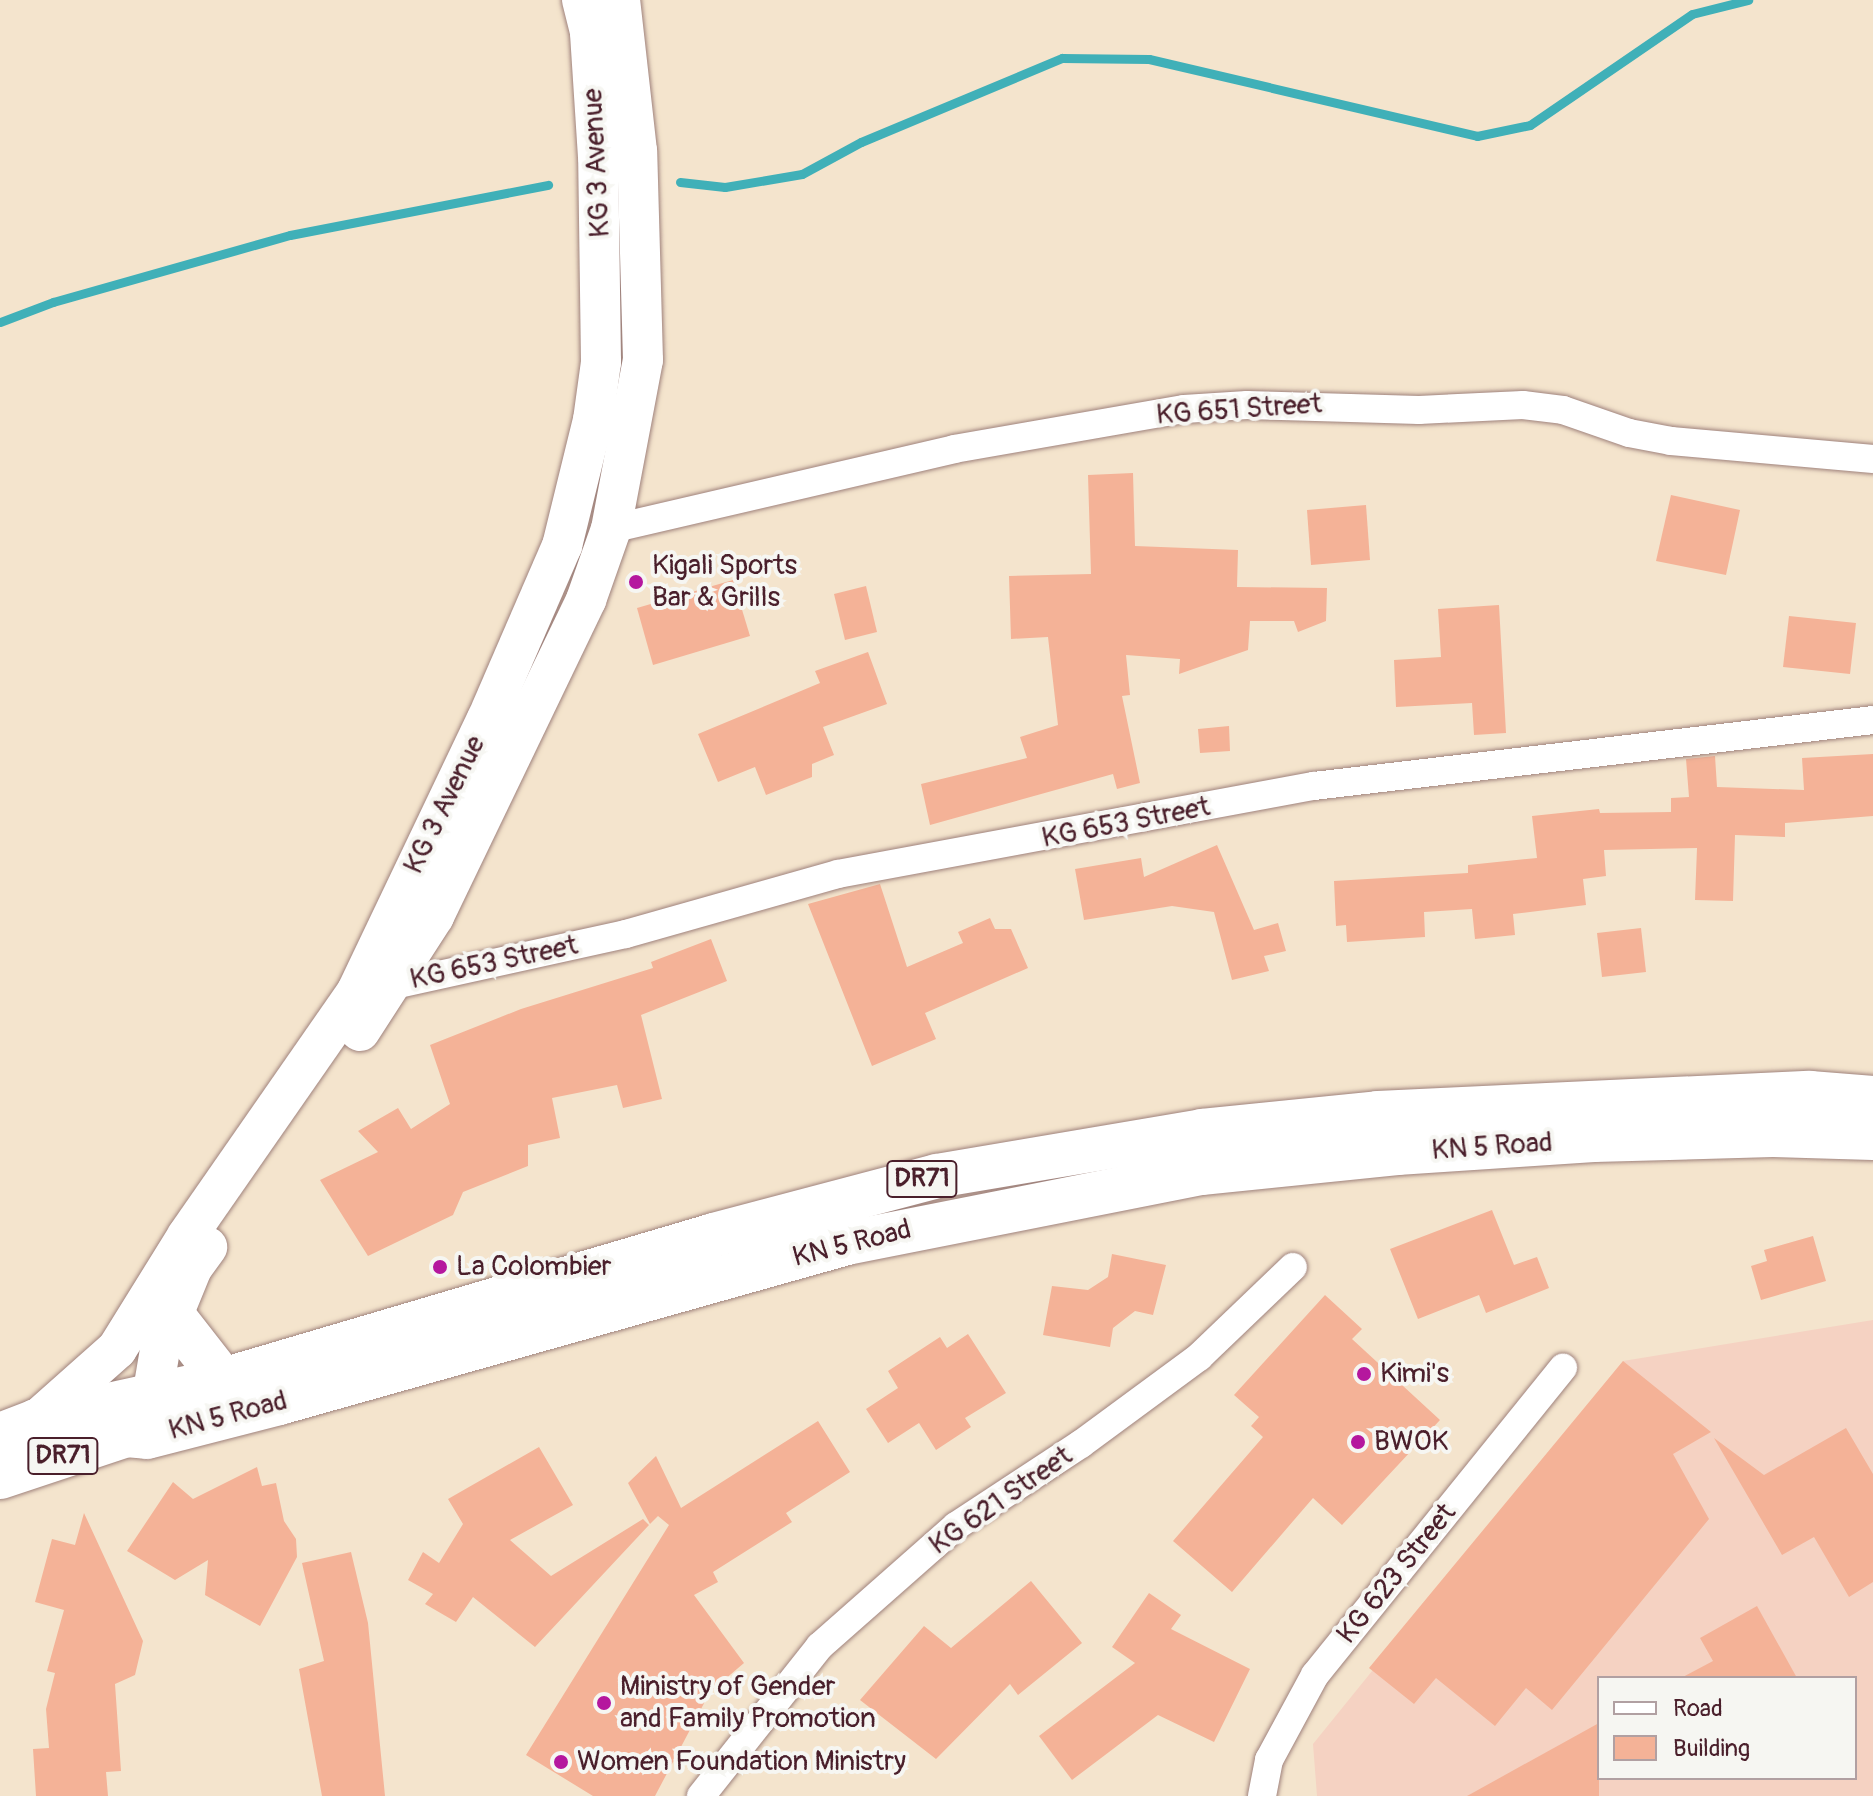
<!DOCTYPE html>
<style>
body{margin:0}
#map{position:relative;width:1873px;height:1796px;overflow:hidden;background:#f4e4cd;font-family:Pangolin,sans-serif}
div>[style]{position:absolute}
.built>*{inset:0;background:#f5d2c2}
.stream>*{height:9px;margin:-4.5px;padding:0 4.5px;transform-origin:4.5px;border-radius:4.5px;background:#40b0b8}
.building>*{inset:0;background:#f4b297}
.roads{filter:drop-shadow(0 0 2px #9f827c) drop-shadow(0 0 2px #9f827c)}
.street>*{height:28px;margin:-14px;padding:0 14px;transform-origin:14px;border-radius:14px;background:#fff}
.secondary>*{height:40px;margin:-20px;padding:0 20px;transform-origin:20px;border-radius:20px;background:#fff}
.primary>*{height:44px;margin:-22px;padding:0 22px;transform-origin:22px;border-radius:22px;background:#fff}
.dots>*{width:22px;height:22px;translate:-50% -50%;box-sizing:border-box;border:4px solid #f6f6f2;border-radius:50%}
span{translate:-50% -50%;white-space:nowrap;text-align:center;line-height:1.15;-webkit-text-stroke:8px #f6f6f2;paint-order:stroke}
.shield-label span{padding:2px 6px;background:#f6f6f2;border:2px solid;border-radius:6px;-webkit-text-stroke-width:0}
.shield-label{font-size:26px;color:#4a1f2b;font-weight:700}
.street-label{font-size:28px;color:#4a1f2b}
.poi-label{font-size:28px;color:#4a1f2b}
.left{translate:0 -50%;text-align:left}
.legend{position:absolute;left:1597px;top:1676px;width:260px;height:104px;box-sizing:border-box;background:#f6f6f2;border:2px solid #b1a0a2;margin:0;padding:10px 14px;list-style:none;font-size:24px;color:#4a1f2b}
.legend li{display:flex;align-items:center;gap:16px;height:40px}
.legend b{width:40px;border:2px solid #b1a0a2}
</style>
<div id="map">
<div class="built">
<div style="clip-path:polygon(evenodd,1873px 1320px,1873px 1796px,1317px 1796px,1313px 1744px,1623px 1361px,1873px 1320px,1599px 1678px,1855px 1678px,1855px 1778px,1599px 1778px,1599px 1678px)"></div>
</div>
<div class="stream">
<div style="left:680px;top:182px;width:45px;rotate:6.3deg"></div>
<div style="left:725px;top:187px;width:78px;rotate:-9.6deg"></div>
<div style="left:802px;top:174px;width:67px;rotate:-28.5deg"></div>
<div style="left:861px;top:142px;width:218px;rotate:-22.7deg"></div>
<div style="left:1062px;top:58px;width:87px;rotate:0.7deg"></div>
<div style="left:1149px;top:59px;width:337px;rotate:13.2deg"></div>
<div style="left:1477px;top:136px;width:54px;rotate:-11.7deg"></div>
<div style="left:1530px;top:125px;width:196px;rotate:-34.4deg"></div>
<div style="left:1692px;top:14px;width:58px;rotate:-14deg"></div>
<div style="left:0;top:322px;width:57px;rotate:-20.7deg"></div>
<div style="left:53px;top:302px;width:246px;rotate:-15.8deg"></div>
<div style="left:290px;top:235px;width:263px;rotate:-11deg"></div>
</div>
<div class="building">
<div style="clip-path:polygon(1133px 473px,1135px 546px,1238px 550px,1237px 587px,1327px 588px,1326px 621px,1298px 632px,1294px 621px,1250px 621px,1248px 650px,1179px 674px,1180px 659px,1126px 655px,1130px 695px,1122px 696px,1140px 783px,1117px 789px,1113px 774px,930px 825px,921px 784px,1027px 758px,1020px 737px,1058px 725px,1048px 637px,1011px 639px,1009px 576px,1091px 574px,1088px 475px)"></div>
<div style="clip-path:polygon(1671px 495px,1740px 510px,1726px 575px,1656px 561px)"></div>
<div style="clip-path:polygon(1366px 505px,1370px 560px,1311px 565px,1307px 510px)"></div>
<div style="clip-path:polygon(733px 580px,750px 636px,653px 665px,637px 608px)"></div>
<div style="clip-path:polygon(866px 586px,877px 632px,845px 640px,834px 594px)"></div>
<div style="clip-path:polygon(1499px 605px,1506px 733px,1474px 735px,1472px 703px,1396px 707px,1394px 660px,1441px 657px,1438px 609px)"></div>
<div style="clip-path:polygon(1789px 616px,1856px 623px,1850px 674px,1783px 667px)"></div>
<div style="clip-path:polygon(868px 652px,887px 704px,823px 727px,834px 755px,812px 764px,812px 777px,766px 795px,755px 767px,718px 782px,698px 734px,820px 683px,815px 671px)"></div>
<div style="clip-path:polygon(1229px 726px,1230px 751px,1200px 753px,1198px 729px)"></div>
<div style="clip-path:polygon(1873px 754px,1873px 816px,1785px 823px,1785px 837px,1735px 835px,1733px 901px,1695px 900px,1697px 848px,1604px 850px,1606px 876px,1583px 879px,1586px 905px,1513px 914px,1515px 935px,1475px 939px,1472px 909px,1424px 912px,1425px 937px,1347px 942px,1346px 925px,1336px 926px,1334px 881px,1468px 873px,1468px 865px,1537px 858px,1532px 816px,1599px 809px,1600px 813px,1671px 812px,1671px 798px,1689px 797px,1686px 759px,1715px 756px,1717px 787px,1804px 790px,1802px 758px)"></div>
<div style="clip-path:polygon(1217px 845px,1254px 930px,1278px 923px,1286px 951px,1264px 956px,1269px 971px,1232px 980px,1214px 912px,1172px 906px,1084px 920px,1075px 869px,1141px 858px,1144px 877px)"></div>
<div style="clip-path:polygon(880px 884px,907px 967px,963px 943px,958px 932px,990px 918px,995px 929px,1011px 929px,1028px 968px,925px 1013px,936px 1039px,872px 1066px,808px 904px)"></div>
<div style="clip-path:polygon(1641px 928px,1646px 972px,1602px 977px,1597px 933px)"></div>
<div style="clip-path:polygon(711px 939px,727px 981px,641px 1015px,662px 1099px,623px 1108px,617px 1085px,552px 1098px,560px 1138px,528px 1145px,528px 1166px,463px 1192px,453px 1215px,368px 1256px,320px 1180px,378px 1152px,358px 1131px,398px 1108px,411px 1129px,450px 1104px,430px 1045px,521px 1009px,653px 968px,651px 962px)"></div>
<div style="clip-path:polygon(1492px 1210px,1514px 1265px,1537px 1257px,1549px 1288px,1486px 1313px,1479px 1295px,1418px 1319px,1390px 1249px)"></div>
<div style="clip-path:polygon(1813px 1236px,1826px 1281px,1761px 1300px,1751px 1266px,1767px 1261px,1764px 1250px)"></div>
<div style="clip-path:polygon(1112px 1254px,1166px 1265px,1153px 1315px,1135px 1311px,1113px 1328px,1110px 1347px,1043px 1335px,1052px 1286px,1088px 1290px,1108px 1277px)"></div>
<div style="clip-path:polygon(1325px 1295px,1362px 1329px,1352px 1339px,1440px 1420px,1342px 1525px,1313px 1498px,1232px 1592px,1173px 1541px,1263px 1437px,1251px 1426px,1259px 1417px,1234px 1395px)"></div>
<div style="clip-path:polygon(968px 1334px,1006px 1393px,965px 1418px,971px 1427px,936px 1450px,919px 1423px,888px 1443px,866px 1409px,898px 1388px,888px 1371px,940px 1337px,947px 1348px)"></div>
<div style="clip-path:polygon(1623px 1361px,1711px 1432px,1673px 1454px,1709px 1519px,1552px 1710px,1526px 1688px,1495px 1726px,1436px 1678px,1414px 1704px,1369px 1668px)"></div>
<div style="clip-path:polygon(818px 1421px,850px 1472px,786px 1513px,792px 1522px,713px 1572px,718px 1582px,694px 1595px,744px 1663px,710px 1692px,655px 1796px,593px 1796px,526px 1755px,669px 1525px,658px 1516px,650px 1524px,628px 1483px,656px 1456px,681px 1508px)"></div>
<div style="clip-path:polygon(1846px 1428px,1873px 1474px,1873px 1582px,1849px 1597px,1814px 1537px,1782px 1555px,1714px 1438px,1764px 1475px)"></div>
<div style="clip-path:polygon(539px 1447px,573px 1505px,510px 1540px,551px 1576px,643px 1519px,649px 1525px,535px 1647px,473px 1597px,456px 1622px,425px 1604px,433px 1594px,408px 1580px,423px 1552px,439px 1563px,463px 1524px,448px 1499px)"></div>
<div style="clip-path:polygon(257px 1467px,262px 1486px,276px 1483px,284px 1521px,296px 1539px,297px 1557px,260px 1626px,205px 1595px,208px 1560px,175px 1580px,127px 1551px,173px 1482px,193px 1499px)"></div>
<div style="clip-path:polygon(84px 1513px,143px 1641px,135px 1675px,115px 1684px,121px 1771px,106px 1772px,108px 1796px,36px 1796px,33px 1749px,49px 1748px,46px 1709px,55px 1673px,47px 1671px,64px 1610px,35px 1602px,52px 1539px,75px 1545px)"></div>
<div style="clip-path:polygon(351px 1552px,368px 1623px,385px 1796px,322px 1796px,299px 1669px,324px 1661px,302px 1563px)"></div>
<div style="clip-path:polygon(1031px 1581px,1082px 1643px,1018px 1695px,1010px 1684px,936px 1759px,860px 1700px,924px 1626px,951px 1648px)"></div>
<div style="clip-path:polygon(1149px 1593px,1181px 1615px,1171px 1629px,1250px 1669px,1214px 1742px,1158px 1715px,1072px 1780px,1039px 1736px,1135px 1663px,1112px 1647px)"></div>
<div style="clip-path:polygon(1757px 1606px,1797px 1678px,1681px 1678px,1713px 1661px,1700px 1638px)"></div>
<div style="clip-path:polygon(1599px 1723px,1599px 1796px,1467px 1796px)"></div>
</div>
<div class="roads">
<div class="street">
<div style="left:611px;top:529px;width:352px;rotate:-13.1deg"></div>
<div style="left:954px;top:449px;width:233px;rotate:-9.9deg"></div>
<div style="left:1184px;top:409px;width:63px;rotate:-3.6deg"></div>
<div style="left:1247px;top:405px;width:172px;rotate:1.7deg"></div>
<div style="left:1419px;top:410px;width:104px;rotate:-2.8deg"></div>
<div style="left:1523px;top:405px;width:40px;rotate:7.1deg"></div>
<div style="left:1563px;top:410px;width:70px;rotate:19.2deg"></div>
<div style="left:1629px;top:433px;width:43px;rotate:10.8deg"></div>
<div style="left:1671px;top:441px;width:203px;rotate:5.1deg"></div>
<div style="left:389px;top:986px;width:243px;rotate:-12.4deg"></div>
<div style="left:626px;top:934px;width:220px;rotate:-15.8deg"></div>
<div style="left:838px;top:874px;width:484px;rotate:-10.5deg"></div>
<div style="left:1314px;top:786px;width:563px;rotate:-6.73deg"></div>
<div style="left:701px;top:1796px;width:191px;rotate:-51.6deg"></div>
<div style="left:820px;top:1646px;width:181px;rotate:-41.4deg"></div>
<div style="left:956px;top:1526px;width:149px;rotate:-33.3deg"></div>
<div style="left:1081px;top:1444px;width:147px;rotate:-36.4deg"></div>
<div style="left:1199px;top:1357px;width:130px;rotate:-43.8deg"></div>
<div style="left:1262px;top:1796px;width:37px;rotate:-79deg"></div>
<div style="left:1269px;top:1760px;width:97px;rotate:-61.6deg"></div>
<div style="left:1315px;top:1675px;width:395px;rotate:-51.1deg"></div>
</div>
<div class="secondary">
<div style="left:360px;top:1031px;width:137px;rotate:-57.2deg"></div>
<div style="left:434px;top:916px;width:351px;rotate:-64.3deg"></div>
<div style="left:586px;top:600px;width:75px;rotate:-70.6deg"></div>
<div style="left:611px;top:529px;width:172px;rotate:-79.3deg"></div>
<div style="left:643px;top:360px;width:209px;rotate:-91.6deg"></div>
<div style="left:637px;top:151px;width:152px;rotate:-96.4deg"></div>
<div style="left:36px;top:1421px;width:108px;rotate:-41.6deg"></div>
<div style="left:117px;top:1349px;width:133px;rotate:-58.2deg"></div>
<div style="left:187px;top:1236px;width:298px;rotate:-55.2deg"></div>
<div style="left:357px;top:991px;width:301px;rotate:-64.5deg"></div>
<div style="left:487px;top:719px;width:189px;rotate:-66.6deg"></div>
<div style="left:562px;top:546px;width:130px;rotate:-76.2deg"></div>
<div style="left:593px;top:420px;width:59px;rotate:-82.1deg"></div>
<div style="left:601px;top:362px;width:205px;rotate:-90.8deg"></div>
<div style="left:598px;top:157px;width:125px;rotate:-93.7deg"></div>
<div style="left:590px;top:32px;width:33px;rotate:-104deg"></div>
<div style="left:147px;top:1426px;width:83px;rotate:-80.3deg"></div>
<div style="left:161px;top:1344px;width:82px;rotate:-67.8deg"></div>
<div style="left:192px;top:1268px;width:26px;rotate:-54deg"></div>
</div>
<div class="primary">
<div style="left:174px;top:1317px;width:80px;rotate:52.1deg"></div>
<div style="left:0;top:1435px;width:39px;rotate:-21deg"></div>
<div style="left:36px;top:1421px;width:191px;rotate:-12.4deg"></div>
<div style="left:223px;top:1380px;width:512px;rotate:-16.45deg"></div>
<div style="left:714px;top:1235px;width:231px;rotate:-14.8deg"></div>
<div style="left:937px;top:1176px;width:269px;rotate:-9.6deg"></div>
<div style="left:1202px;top:1131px;width:177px;rotate:-5.8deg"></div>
<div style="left:1378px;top:1113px;width:432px;rotate:-2.7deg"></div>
<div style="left:1810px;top:1093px;width:63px;rotate:4.5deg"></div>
<div style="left:0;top:1477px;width:133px;rotate:-18.4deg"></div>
<div style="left:126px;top:1435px;width:21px;rotate:5deg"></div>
<div style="left:147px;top:1437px;width:136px;rotate:-14.4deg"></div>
<div style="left:279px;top:1403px;width:590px;rotate:-15.73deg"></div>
<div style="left:847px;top:1243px;width:361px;rotate:-11.2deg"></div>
<div style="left:1201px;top:1173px;width:197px;rotate:-5.8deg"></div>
<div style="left:1397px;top:1153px;width:197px;rotate:-3.8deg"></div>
<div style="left:1594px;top:1140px;width:179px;rotate:-1.6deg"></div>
<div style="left:1773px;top:1135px;width:100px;rotate:1.7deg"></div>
</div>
</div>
<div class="dots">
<div style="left:636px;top:582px;background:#b5179e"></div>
<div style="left:440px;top:1267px;background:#b5179e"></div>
<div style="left:1364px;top:1374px;background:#b5179e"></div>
<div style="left:1358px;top:1442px;background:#b5179e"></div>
<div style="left:604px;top:1703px;background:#b5179e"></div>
<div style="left:561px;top:1762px;background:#b5179e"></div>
</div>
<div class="shield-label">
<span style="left:922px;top:1179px">DR71</span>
<span style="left:63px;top:1456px">DR71</span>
</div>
<div class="street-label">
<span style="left:597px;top:163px;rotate:-93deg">KG 3 Avenue</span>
<span style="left:1239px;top:410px;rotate:-4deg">KG 651 Street</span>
<span style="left:445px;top:805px;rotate:-64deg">KG 3 Avenue</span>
<span style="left:1126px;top:823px;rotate:-11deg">KG 653 Street</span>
<span style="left:494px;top:963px;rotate:-12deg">KG 653 Street</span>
<span style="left:1492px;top:1147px;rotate:-4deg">KN 5 Road</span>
<span style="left:852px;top:1244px;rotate:-14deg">KN 5 Road</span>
<span style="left:228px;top:1416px;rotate:-15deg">KN 5 Road</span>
<span style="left:1001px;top:1501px;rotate:-35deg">KG 621 Street</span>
<span style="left:1397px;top:1574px;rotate:-51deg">KG 623 Street</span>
</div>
<div class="poi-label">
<span class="left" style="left:652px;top:582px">Kigali Sports<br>Bar &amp; Grills</span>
<span class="left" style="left:456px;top:1267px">La Colombier</span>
<span class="left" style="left:1380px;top:1374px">Kimi's</span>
<span class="left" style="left:1374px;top:1442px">BWOK</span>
<span class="left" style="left:620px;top:1703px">Ministry of Gender<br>and Family Promotion</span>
<span class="left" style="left:577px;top:1762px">Women Foundation Ministry</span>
</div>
<ul class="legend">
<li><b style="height:10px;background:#fff"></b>Road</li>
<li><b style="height:22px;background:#f4b297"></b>Building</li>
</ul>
</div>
